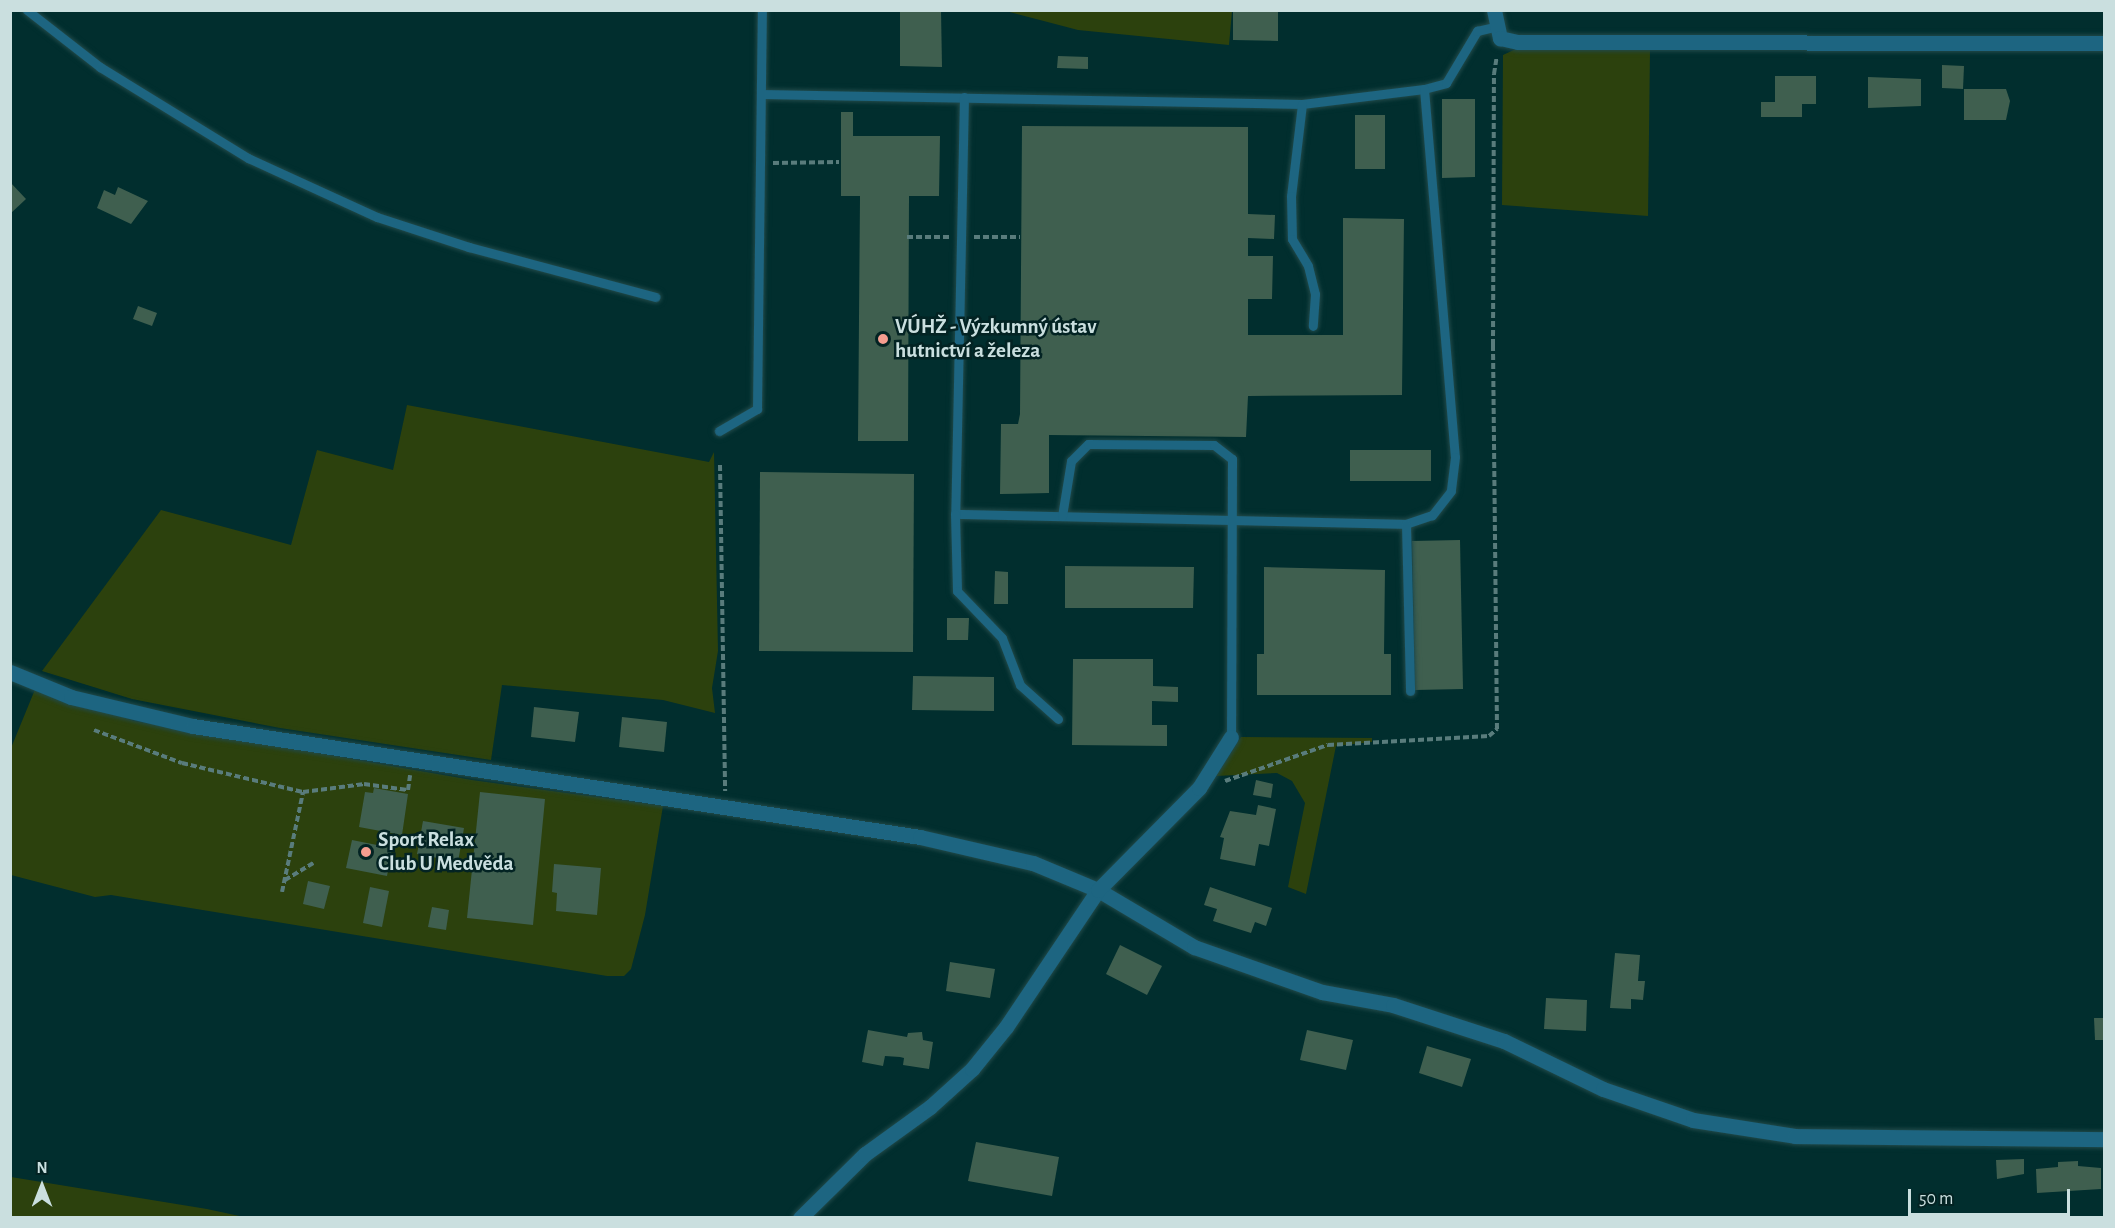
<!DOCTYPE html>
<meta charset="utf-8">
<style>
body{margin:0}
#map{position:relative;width:2115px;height:1228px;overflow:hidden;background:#012e2e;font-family:"Alegreya Sans",sans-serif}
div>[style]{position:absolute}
.green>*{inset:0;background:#2c410d}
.building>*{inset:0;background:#3f5f4f}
.path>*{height:4px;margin-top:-2px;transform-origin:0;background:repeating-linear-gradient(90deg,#597c7c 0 6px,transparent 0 9px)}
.roads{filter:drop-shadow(0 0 2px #214a4a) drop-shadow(0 0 2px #214a4a)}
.service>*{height:9px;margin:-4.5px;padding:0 4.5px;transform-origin:4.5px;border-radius:4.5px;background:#1d6581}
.minor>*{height:15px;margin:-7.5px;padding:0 7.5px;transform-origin:7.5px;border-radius:7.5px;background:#1d6581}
.dots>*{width:16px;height:16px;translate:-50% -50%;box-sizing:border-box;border:3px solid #032323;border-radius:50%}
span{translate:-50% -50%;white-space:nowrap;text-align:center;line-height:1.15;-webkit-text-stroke:5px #032323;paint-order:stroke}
.poi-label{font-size:21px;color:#cadfdf;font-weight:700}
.left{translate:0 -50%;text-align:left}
.frame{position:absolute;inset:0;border:12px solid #cadfdf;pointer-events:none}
.north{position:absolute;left:12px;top:1156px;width:60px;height:60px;-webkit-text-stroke:4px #032323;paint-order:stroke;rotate:0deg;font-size:16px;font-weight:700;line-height:24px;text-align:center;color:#cadfdf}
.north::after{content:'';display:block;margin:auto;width:21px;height:27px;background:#cadfdf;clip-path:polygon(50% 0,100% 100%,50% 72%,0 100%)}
.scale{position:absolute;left:1908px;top:1189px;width:162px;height:27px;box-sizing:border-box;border:3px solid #cadfdf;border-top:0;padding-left:8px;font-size:18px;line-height:21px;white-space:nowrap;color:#cadfdf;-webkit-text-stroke:4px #032323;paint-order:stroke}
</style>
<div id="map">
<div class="green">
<div style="clip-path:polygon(1006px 11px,1232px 11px,1229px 45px,1078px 30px)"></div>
<div style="clip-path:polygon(1518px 48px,1650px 50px,1648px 216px,1502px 205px,1503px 55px)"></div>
<div style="clip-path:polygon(407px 405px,709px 462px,714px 452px,718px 651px,712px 688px,715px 713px,663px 700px,502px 685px,491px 760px,280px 728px,132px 699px,42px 671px,161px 510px,291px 545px,317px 450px,393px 470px)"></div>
<div style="clip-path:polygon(36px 687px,134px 721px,472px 780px,663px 806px,645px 915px,631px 969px,624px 976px,607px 976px,111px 895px,95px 897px,11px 875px,11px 748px)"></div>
<div style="clip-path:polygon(1241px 737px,1372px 738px,1372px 742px,1336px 746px,1306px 894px,1288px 887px,1305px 803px,1292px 781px,1277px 773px,1216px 776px)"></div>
<div style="clip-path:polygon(11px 1177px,207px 1209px,244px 1217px,11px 1217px)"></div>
</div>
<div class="building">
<div style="clip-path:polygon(900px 10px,941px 10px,942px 67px,900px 66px)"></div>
<div style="clip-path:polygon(1233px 10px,1278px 10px,1278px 41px,1233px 40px)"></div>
<div style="clip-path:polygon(1058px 56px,1088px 57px,1088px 69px,1057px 68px)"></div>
<div style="clip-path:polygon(1942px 65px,1964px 66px,1963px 89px,1942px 88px)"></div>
<div style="clip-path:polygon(1775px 76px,1816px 76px,1816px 104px,1802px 104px,1802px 117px,1761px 117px,1761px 102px,1775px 102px)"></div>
<div style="clip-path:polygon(1868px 77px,1921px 79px,1921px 106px,1868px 108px)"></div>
<div style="clip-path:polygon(1964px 89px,2006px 89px,2010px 101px,2006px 120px,1964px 120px)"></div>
<div style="clip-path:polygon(1442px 99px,1475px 99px,1475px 177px,1442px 178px)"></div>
<div style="clip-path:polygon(841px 112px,853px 112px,853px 136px,940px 136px,939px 196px,909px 196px,908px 441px,858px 441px,860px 196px,841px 196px)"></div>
<div style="clip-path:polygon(1355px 115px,1385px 115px,1385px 169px,1355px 169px)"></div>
<div style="clip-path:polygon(1022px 126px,1248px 127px,1248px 214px,1275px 215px,1274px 239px,1248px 238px,1248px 256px,1273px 256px,1272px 299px,1248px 299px,1248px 335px,1343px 335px,1343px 218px,1404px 219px,1402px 395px,1248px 396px,1246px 437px,1049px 435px,1049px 493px,1000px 494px,1001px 424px,1018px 424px,1020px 414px)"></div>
<div style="clip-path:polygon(10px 182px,26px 199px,10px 214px)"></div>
<div style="clip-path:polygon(118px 187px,148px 201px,131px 224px,97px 208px,104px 190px,115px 195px)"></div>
<div style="clip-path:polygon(138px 306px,157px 313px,152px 326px,133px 319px)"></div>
<div style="clip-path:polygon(1350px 450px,1431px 450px,1431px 481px,1350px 481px)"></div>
<div style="clip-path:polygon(760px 472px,914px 474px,913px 652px,759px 651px)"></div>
<div style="clip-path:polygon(1460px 540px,1463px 689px,1415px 690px,1412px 541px)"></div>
<div style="clip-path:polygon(1065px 566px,1194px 567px,1193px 608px,1065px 608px)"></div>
<div style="clip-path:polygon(1264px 567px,1385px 570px,1384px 654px,1391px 654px,1391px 695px,1257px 695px,1257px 654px,1264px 654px)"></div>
<div style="clip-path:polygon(995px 571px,1008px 572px,1008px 604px,994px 604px)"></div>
<div style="clip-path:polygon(947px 618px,969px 618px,968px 640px,947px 640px)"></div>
<div style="clip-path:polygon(1073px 659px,1153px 659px,1153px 686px,1178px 687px,1178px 702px,1152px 701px,1152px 725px,1167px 725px,1167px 746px,1072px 745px)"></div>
<div style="clip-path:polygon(913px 676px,994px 677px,994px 711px,912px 710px)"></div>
<div style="clip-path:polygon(534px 707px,579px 712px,575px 742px,531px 737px)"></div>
<div style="clip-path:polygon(622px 717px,667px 722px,664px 752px,619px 747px)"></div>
<div style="clip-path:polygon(1256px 780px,1273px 784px,1271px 798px,1253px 795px)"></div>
<div style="clip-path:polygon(374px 788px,408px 794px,402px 835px,359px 827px,365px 792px,373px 793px)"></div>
<div style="clip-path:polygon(480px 792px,545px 799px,533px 925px,467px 918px)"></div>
<div style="clip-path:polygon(1258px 805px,1276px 809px,1269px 846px,1259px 844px,1255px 866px,1220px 859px,1224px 838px,1220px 837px,1230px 811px,1256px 815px)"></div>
<div style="clip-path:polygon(423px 821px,464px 828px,458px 862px,417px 854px)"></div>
<div style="clip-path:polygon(352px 840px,392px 848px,387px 876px,346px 868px)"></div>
<div style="clip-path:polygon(554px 864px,601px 868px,597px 915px,556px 911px,557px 893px,552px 892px)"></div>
<div style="clip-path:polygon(308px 881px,330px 886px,324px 909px,303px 904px)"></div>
<div style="clip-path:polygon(370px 887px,389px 891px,382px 927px,363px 923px)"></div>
<div style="clip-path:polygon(1210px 887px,1272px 908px,1266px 926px,1255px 922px,1251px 933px,1213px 921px,1217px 909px,1204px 905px)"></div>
<div style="clip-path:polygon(432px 907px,449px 910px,446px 930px,428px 927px)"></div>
<div style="clip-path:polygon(1120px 945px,1162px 966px,1147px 995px,1106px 974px)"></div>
<div style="clip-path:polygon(1615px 953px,1640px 955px,1638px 981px,1645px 981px,1643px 1000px,1631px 999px,1631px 1009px,1610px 1008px)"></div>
<div style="clip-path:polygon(950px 962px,995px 969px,990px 998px,946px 991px)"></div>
<div style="clip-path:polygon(1546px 998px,1587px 1000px,1586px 1031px,1544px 1029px)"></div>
<div style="clip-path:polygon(2094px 1018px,2104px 1018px,2104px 1040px,2095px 1040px)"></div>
<div style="clip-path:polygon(868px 1030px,907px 1037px,908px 1033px,922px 1032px,923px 1040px,933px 1042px,929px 1069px,903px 1065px,904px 1058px,900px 1057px,885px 1056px,883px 1066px,862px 1062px)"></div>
<div style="clip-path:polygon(1307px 1030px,1353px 1040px,1346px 1070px,1300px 1060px)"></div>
<div style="clip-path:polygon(1427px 1046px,1471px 1059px,1462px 1087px,1419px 1073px)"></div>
<div style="clip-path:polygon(976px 1142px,1059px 1157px,1052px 1196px,968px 1181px)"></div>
<div style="clip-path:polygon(2024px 1159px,2024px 1174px,1997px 1179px,1996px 1160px)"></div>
<div style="clip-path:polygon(2078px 1161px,2078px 1166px,2101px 1168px,2101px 1189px,2037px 1193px,2036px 1169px,2058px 1167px,2058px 1162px)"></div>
</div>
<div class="path">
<div style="left:773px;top:163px;width:66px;rotate:-0.9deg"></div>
<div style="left:907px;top:237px;width:42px"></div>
<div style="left:974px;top:237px;width:46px"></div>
<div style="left:720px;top:465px;width:326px;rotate:89.1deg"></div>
<div style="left:94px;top:730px;width:94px;rotate:20.6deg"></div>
<div style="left:182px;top:763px;width:124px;rotate:13.5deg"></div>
<div style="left:303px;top:792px;width:62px;rotate:-7.5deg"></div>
<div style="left:364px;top:784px;width:44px;rotate:7.8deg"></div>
<div style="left:408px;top:790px;width:15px;rotate:-82deg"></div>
<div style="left:1225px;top:781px;width:109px;rotate:-19.3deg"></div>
<div style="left:1328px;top:745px;width:161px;rotate:-3.2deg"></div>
<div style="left:1489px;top:736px;width:11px;rotate:-41deg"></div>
<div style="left:1497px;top:729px;width:384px;rotate:-90.6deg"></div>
<div style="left:1493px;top:345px;width:271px;rotate:-89.8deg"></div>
<div style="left:1494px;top:74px;width:18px;rotate:-81deg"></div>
<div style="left:285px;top:880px;width:33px;rotate:-31deg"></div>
<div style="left:282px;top:892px;width:102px;rotate:-78.1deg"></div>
</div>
<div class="roads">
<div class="service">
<div style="left:27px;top:10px;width:93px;rotate:38deg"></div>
<div style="left:100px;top:67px;width:174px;rotate:31.6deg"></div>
<div style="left:248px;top:158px;width:142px;rotate:24.6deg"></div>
<div style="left:377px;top:217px;width:97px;rotate:18.1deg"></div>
<div style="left:469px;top:247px;width:193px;rotate:15deg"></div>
<div style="left:1424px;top:89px;width:23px;rotate:-15deg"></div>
<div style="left:1446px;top:83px;width:61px;rotate:-59.2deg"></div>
<div style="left:1477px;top:31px;width:18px;rotate:-13deg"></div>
<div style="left:761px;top:94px;width:541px;rotate:1.06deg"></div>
<div style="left:1302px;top:104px;width:123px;rotate:-7deg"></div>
<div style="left:1424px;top:89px;width:369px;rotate:85.2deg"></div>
<div style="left:1455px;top:457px;width:34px;rotate:97deg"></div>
<div style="left:1451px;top:491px;width:31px;rotate:128deg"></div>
<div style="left:1432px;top:515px;width:28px;rotate:161deg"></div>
<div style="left:1406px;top:524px;width:451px;rotate:-178.7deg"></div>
<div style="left:964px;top:97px;width:417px;rotate:91.2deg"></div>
<div style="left:955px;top:514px;width:77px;rotate:88.5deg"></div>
<div style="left:957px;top:591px;width:65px;rotate:46.2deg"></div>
<div style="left:1002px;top:638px;width:50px;rotate:69deg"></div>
<div style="left:1020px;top:685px;width:51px;rotate:41.8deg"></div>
<div style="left:1302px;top:104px;width:93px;rotate:96.8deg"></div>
<div style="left:1291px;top:196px;width:43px;rotate:88.7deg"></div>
<div style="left:1292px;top:239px;width:31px;rotate:59deg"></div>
<div style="left:1308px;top:266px;width:29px;rotate:76deg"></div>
<div style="left:1315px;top:294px;width:32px;rotate:94deg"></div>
<div style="left:719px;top:431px;width:44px;rotate:-30.1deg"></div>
<div style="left:757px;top:409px;width:399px;rotate:-89.3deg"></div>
<div style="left:1062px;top:516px;width:56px;rotate:-80.7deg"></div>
<div style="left:1071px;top:461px;width:24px;rotate:-45deg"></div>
<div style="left:1088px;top:444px;width:126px;rotate:0.5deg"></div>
<div style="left:1214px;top:445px;width:23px;rotate:38deg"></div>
<div style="left:1232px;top:459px;width:278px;rotate:90.2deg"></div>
<div style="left:1406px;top:524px;width:167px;rotate:88.6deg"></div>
</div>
<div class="minor">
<div style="left:1494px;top:10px;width:29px;rotate:78deg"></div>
<div style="left:1500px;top:38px;width:18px;rotate:13deg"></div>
<div style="left:1518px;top:42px;width:586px;rotate:0.1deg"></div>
<div style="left:10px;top:672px;width:66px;rotate:22.3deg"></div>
<div style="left:71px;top:697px;width:125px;rotate:13.4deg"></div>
<div style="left:193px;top:726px;width:735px;rotate:8.68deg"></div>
<div style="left:920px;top:837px;width:116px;rotate:13deg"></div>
<div style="left:1033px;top:863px;width:70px;rotate:22.6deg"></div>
<div style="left:1098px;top:890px;width:112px;rotate:30.7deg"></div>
<div style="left:1194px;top:947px;width:136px;rotate:19.4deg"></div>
<div style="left:1322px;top:992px;width:72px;rotate:10.4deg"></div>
<div style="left:1393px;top:1005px;width:117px;rotate:18deg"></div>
<div style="left:1504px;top:1041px;width:110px;rotate:25.9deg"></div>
<div style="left:1603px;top:1089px;width:95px;rotate:19deg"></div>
<div style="left:1693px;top:1120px;width:103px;rotate:8.9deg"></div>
<div style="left:1795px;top:1136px;width:309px;rotate:0.6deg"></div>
<div style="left:800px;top:1218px;width:91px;rotate:-44.6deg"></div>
<div style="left:865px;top:1154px;width:80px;rotate:-35.9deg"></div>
<div style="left:930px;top:1107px;width:57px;rotate:-42.1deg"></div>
<div style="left:972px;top:1069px;width:54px;rotate:-51deg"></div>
<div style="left:1006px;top:1027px;width:165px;rotate:-56.1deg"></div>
<div style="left:1098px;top:890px;width:144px;rotate:-45.3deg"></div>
<div style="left:1199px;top:788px;width:60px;rotate:-57.9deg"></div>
</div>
</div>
<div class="dots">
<div style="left:883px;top:339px;background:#f59d8f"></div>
<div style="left:366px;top:852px;background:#f59d8f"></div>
</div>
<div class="poi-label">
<span class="left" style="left:895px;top:339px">VÚHŽ - Výzkumný ústav<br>hutnictví a železa</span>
<span class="left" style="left:378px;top:852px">Sport Relax<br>Club U Medvěda</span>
</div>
<div class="frame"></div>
<div class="north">N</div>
<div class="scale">50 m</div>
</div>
